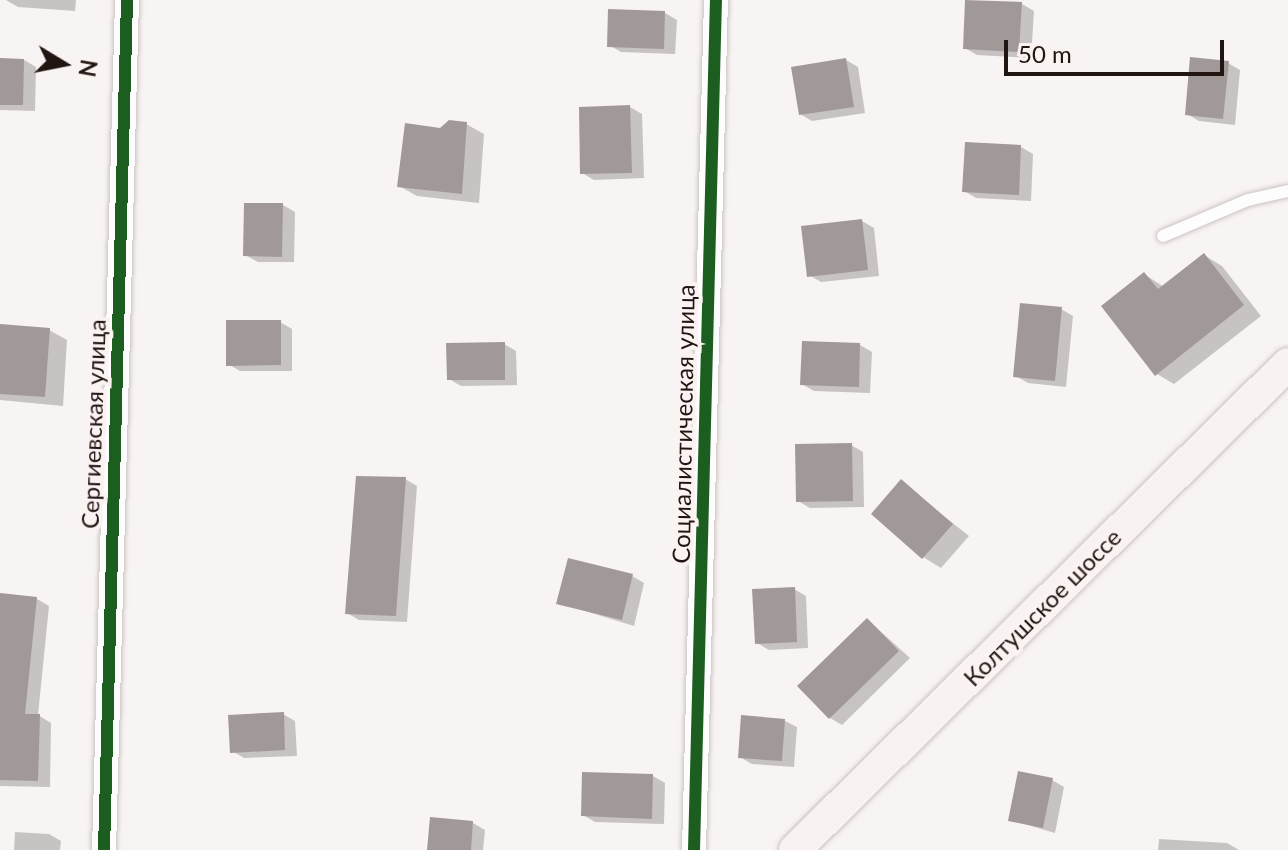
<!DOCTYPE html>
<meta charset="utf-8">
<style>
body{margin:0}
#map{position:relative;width:1288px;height:850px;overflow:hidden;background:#f9f4f4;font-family:Lato,sans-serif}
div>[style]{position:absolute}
.shadow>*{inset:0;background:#0003}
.building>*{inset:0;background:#a19998}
.roads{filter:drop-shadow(0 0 2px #cbc3c1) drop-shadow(0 0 2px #cbc3c1)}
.service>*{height:12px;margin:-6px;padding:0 6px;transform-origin:6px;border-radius:6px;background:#fefdfd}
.minor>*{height:24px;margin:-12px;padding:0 12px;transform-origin:12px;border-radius:12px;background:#fefdfd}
.secondary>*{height:32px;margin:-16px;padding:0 16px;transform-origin:16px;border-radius:16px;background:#f8f3f2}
.cycleway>*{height:12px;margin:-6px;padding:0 6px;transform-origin:6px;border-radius:6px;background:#1b5e20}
span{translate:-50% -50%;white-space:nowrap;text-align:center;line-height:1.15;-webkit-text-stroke:8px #fbf3f2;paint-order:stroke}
.street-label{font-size:24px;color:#221613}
.north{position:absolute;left:24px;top:24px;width:80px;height:80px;-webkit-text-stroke:6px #fbf3f2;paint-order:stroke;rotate:100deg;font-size:22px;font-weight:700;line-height:32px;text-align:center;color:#221613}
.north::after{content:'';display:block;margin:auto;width:28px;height:36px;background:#221613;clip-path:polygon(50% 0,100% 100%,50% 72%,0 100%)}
.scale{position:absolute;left:1004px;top:40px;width:220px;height:36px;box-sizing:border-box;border:4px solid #221613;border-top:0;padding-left:10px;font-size:24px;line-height:28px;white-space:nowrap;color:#221613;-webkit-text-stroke:6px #fbf3f2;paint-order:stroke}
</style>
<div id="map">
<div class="shadow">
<div style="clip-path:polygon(6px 0,76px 0,75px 11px,18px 7px)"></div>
<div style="clip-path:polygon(1022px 4px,1034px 11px,1031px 58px,977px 55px,965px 48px)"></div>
<div style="clip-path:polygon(665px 13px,677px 20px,675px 54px,621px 52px,609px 45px)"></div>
<div style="clip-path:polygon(0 60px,24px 60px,36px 67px,35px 111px,0 110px)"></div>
<div style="clip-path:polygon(846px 60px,858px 67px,865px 113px,812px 121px,800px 114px)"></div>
<div style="clip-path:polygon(1228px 63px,1240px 70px,1235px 125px,1199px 121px,1187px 114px)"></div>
<div style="clip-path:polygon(630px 107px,642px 114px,644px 178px,594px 180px,582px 173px)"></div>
<div style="clip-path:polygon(466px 124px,484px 134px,479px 203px,417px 196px,399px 186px,440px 130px)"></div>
<div style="clip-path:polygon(1021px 147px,1033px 154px,1031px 201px,976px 198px,964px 191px)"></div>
<div style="clip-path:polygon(283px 205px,295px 212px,294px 262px,258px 262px,245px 255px)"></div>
<div style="clip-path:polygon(862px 221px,874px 228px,879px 276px,821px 282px,809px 275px)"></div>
<div style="clip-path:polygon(1204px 255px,1222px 266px,1261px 316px,1174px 384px,1157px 374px,1144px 274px,1164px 287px)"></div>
<div style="clip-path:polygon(1061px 309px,1073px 316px,1066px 387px,1028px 383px,1016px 376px)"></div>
<div style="clip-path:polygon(280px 322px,292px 329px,292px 371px,240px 371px,228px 364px)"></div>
<div style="clip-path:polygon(0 326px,49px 330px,67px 340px,63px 406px,0 400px)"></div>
<div style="clip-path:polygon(504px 344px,516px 351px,517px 385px,461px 386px,449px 379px)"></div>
<div style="clip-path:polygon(860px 345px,872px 352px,870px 393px,814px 391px,802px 384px)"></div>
<div style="clip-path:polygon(851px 445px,863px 452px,864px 507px,810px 508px,798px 501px)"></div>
<div style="clip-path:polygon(405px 479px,417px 486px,407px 622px,359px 620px,347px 613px)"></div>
<div style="clip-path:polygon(901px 482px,969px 536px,941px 568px,923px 557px)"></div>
<div style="clip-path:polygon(632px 576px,644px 583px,634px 626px,559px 603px)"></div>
<div style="clip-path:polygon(794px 589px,806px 596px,808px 648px,769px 650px,757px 643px)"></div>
<div style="clip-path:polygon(0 595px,37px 599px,49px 606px,38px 715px,51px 723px,50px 787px,0 786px)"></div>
<div style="clip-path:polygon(868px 620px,910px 658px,842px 725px,830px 718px)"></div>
<div style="clip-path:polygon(283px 714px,295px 721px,297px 756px,244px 758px,232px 751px)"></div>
<div style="clip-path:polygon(785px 721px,797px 727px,794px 767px,752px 764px,740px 757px)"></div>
<div style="clip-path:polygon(653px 776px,665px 783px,664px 824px,595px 822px,583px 815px)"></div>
<div style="clip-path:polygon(1052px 780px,1064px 787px,1055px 833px,1011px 820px)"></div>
<div style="clip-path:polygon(473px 823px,485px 830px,483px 850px,429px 850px)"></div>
<div style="clip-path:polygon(15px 832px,49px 834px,61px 841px,60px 850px,14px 850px)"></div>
<div style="clip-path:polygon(1159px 839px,1227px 843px,1239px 850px,1158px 850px)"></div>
</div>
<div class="building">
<div style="clip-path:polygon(965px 0,1022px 2px,1019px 52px,963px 49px)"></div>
<div style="clip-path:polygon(608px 9px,665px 11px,664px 49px,607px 47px)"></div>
<div style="clip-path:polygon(1190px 57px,1229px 61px,1223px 119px,1185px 115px)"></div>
<div style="clip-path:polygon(0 58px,24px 59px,23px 105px,0 105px)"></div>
<div style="clip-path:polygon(846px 58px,854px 107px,799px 115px,791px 67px)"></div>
<div style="clip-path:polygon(630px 105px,632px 173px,580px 174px,579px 107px)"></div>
<div style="clip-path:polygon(449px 120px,467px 122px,462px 194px,397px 187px,405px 123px,440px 128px)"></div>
<div style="clip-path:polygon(965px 142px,1021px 145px,1019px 195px,962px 192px)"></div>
<div style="clip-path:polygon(244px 203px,283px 203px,282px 257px,243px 256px)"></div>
<div style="clip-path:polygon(862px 219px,868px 270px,807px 277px,801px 226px)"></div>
<div style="clip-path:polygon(1204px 253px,1244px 305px,1155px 376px,1101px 306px,1144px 272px,1158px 289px)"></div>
<div style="clip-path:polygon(1020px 303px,1062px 307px,1055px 381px,1013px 377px)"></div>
<div style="clip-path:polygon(226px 320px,281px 320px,281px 365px,226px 366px)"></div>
<div style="clip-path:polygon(0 324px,50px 328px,45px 397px,0 394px)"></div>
<div style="clip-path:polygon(802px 341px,860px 343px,859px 387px,800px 385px)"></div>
<div style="clip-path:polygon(505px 342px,505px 380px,447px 380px,446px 343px)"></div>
<div style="clip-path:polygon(852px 443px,853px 501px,796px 502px,795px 444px)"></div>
<div style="clip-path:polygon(356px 476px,406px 477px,396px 616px,345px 614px)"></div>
<div style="clip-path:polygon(901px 479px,953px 524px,922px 559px,871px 514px)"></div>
<div style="clip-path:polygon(568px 558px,633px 574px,622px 620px,556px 604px)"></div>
<div style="clip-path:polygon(795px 587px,797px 642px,755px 644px,752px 589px)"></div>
<div style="clip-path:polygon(0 593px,37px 597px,25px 714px,40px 714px,38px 781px,0 780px)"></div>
<div style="clip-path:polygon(867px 618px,899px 651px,829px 719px,797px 686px)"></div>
<div style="clip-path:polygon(284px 712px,285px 750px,230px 753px,228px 715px)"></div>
<div style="clip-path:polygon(741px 715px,785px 719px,782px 761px,738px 758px)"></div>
<div style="clip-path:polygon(1018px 771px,1053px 778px,1043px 828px,1008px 821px)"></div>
<div style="clip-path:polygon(582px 772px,653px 774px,652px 819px,581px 816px)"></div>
<div style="clip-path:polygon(430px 817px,473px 821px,471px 850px,427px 850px)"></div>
</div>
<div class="roads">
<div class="service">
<div style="left:1163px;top:236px;width:92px;rotate:-23deg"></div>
<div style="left:1248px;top:200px;width:41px;rotate:-12.7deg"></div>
</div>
<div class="minor">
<div style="left:104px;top:850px;width:850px;rotate:-88.45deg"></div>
<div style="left:694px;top:850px;width:850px;rotate:-88.52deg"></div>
</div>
<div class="secondary">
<div style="left:795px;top:850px;width:692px;rotate:-44.59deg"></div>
</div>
</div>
<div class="cycleway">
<div style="left:104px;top:850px;width:850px;rotate:-88.45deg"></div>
<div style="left:694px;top:850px;width:850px;rotate:-88.52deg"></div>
</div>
<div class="street-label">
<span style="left:93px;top:424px;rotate:-88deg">Сергиевская улица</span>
<span style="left:683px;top:424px;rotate:-89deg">Социалистическая улица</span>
<span style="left:1042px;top:607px;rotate:-45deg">Колтушское шоссе</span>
</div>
<div class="north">N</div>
<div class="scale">50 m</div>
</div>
